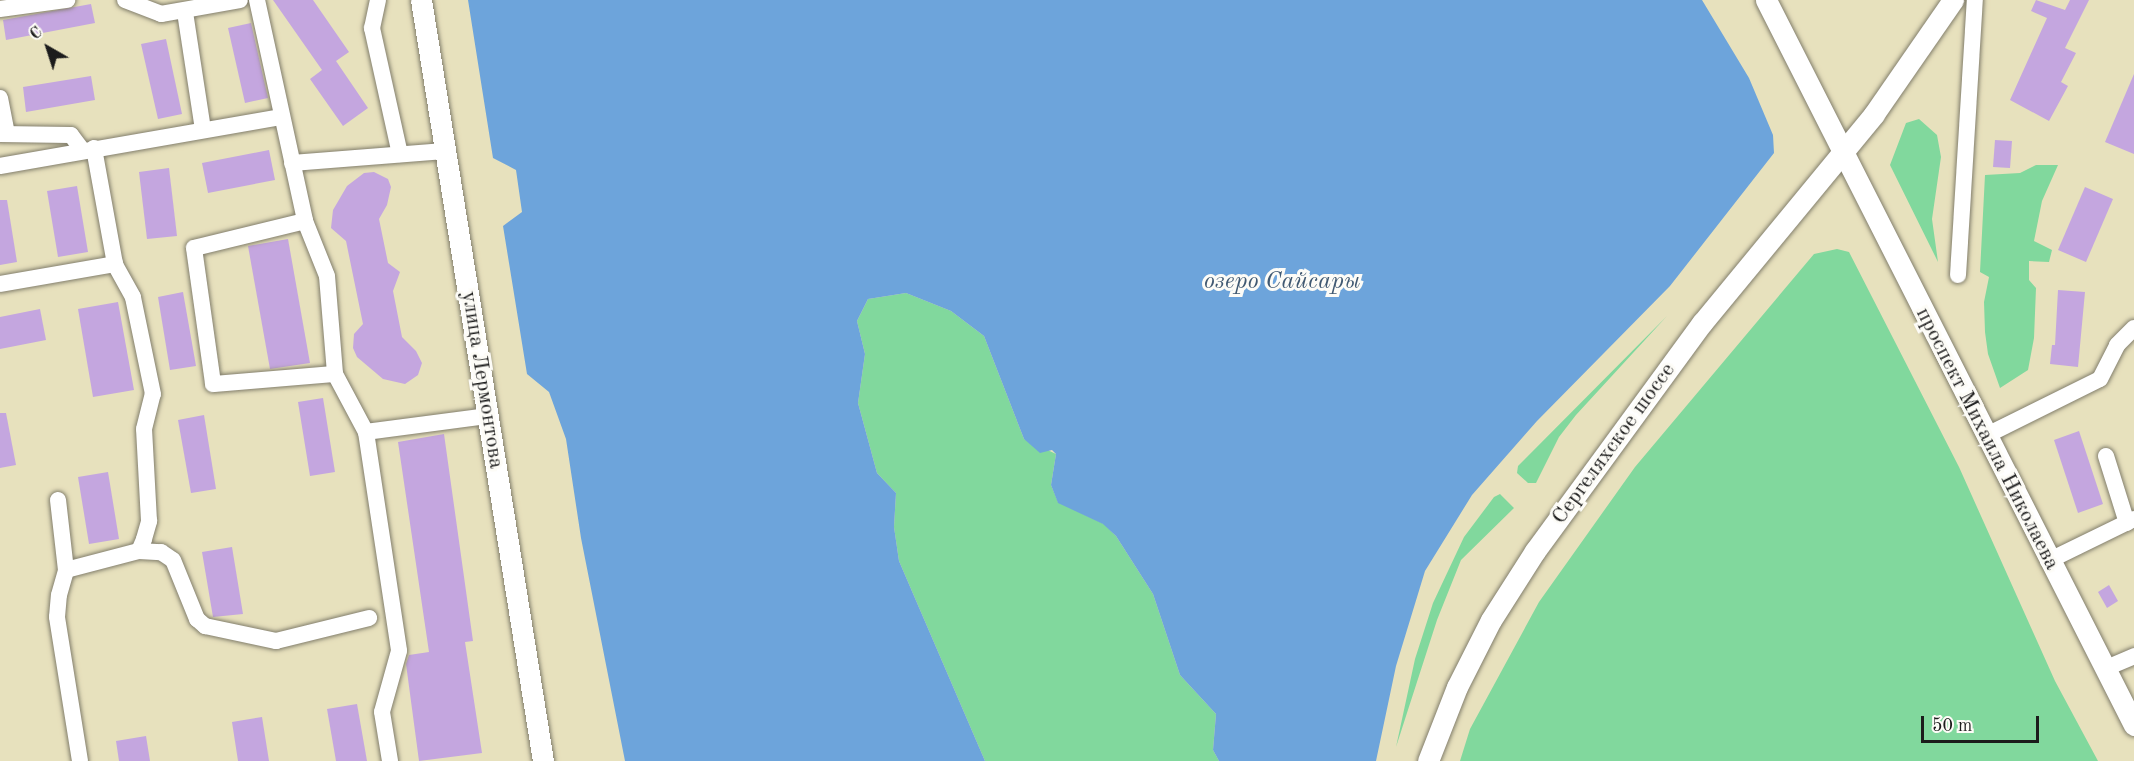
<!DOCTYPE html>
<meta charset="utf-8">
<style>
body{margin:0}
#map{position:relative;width:2134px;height:761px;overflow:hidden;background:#e7e1bd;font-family:"Old Standard TT",serif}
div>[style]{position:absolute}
.green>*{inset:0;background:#81d89d}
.water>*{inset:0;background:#6da4db}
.building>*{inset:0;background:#c4a6df}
.roads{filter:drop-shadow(0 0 2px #827e6c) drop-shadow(0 0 2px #827e6c)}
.minor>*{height:16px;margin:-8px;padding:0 8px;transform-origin:8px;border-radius:8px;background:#fff}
.major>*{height:21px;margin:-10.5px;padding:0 10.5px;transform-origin:10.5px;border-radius:10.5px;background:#fff}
span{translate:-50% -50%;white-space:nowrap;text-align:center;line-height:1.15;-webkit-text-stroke:6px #fdfcf7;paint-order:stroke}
.street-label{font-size:22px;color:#1c1c1c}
.water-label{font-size:24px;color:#405972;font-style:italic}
.north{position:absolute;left:18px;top:18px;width:60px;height:60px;-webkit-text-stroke:4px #fdfcf7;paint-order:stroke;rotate:321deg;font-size:16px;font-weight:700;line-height:24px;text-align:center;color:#1c1c1c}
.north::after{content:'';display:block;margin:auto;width:21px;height:27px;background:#1c1c1c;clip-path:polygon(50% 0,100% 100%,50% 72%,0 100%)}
.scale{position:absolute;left:1921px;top:716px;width:118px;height:27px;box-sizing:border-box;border:3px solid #1c1c1c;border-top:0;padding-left:8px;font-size:18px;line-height:21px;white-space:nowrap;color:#1c1c1c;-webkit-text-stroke:4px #fdfcf7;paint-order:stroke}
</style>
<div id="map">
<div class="green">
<div style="clip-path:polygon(1919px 119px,1937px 135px,1941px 157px,1932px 219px,1938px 262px,1890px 165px,1906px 123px)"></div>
<div style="clip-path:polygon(2036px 165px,2058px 165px,2042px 201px,2034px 241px,2052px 250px,2049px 262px,2029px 261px,2029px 280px,2036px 288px,2034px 338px,2028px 370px,2000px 388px,1988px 354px,1985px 332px,1984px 302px,1989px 277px,1980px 272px,1985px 175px,2020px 173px)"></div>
<div style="clip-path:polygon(1837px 249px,1849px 252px,1959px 467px,2055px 681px,2098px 761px,1460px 761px,1470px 729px,1539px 602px,1635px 467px,1814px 254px)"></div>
<div style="clip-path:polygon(906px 293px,951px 311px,984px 336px,1024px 439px,1056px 454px,1051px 485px,1058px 502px,1104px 524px,1116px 536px,1153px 594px,1180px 675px,1216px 714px,1213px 750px,1219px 761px,985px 761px,899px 561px,894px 527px,896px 493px,877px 473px,858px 403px,865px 354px,857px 321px,868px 299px)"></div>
<div style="clip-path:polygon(1667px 316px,1576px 415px,1559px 437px,1536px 483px,1528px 483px,1517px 473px,1518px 466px)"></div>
<div style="clip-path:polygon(1500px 494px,1514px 508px,1461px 560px,1437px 620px,1396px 747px,1415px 659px,1433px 603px,1464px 537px,1494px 497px)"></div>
</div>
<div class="water">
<div style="clip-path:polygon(468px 0,1702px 0,1749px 78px,1773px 135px,1774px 153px,1670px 286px,1537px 421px,1472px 495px,1425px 571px,1396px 666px,1376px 761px,1219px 761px,1213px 750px,1216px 714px,1180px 675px,1153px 594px,1116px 536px,1103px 524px,1058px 503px,1051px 485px,1056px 454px,1052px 450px,1040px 453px,1024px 439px,984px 336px,951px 311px,906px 293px,868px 299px,857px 321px,865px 354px,858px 403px,877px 473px,896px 493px,894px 527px,899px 561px,985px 761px,625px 761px,581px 538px,566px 439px,549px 392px,527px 374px,503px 226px,522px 212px,516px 170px,493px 158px)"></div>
</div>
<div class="building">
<div style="clip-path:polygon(273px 0,313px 0,349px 52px,336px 61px,368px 108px,343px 126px,310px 79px,322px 70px)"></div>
<div style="clip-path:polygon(2036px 0,2065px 10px,2070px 0,2089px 0,2065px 48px,2076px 53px,2061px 82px,2068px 86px,2049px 121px,2010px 100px,2047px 18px,2031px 11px)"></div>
<div style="clip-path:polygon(91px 4px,95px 23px,6px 40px,3px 20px)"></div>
<div style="clip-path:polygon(251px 23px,268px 98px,245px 103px,228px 28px)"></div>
<div style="clip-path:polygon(166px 39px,182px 114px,158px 119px,141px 44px)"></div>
<div style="clip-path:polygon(2134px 74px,2134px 154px,2105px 142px)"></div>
<div style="clip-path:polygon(91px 76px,95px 100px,26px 112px,23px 87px)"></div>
<div style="clip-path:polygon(1995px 140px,2012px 141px,2010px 168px,1993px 167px)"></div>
<div style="clip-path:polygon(269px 150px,275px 180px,208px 193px,202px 163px)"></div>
<div style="clip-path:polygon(169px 168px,177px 236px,147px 239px,139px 172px)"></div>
<div style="clip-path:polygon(374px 172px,388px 179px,391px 187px,387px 205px,379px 219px,388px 263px,400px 272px,393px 291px,402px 337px,416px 351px,422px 363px,418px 375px,405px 384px,383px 379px,357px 357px,353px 348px,354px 334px,363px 324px,346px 241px,331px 228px,333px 210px,347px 186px,364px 173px)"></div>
<div style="clip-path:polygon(77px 186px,88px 252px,58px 257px,47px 191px)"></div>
<div style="clip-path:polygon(2085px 187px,2113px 199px,2086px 262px,2058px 250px)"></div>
<div style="clip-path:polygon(0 200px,7px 200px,17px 262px,0 265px)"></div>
<div style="clip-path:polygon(288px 239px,310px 363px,270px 369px,248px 246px)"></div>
<div style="clip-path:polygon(2058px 290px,2085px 292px,2078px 367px,2050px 364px,2052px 345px,2055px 345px)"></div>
<div style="clip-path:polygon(183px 292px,196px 366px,170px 370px,158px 297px)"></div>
<div style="clip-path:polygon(118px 302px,134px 390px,93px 397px,78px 309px)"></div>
<div style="clip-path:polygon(40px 309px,46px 340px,0 349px,0 317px)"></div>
<div style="clip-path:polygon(323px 398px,335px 472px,310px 476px,298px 402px)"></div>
<div style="clip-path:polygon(0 413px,6px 413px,16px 465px,0 468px)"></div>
<div style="clip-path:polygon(204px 415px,216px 489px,191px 493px,178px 420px)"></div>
<div style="clip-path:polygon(2079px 431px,2103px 504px,2078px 513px,2054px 440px)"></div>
<div style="clip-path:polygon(444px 434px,473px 641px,465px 642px,482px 753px,419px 761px,406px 664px,409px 655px,429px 652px,398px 442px)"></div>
<div style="clip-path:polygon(108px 472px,119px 539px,89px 544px,78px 477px)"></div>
<div style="clip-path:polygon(232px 547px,243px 614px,213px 617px,202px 552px)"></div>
<div style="clip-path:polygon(2109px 585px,2118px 601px,2107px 608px,2098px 592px)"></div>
<div style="clip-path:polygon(357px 704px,367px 761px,336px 761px,327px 709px)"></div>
<div style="clip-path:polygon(262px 717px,269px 761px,238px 761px,232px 722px)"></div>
<div style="clip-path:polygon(146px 736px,150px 761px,119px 761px,116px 741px)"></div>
</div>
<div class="roads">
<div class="minor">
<div style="left:125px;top:0;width:39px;rotate:21deg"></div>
<div style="left:161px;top:14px;width:80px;rotate:-10deg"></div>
<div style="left:257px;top:0;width:226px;rotate:77.7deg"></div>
<div style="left:305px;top:221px;width:59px;rotate:68.2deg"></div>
<div style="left:327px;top:276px;width:98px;rotate:85.3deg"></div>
<div style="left:335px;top:374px;width:66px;rotate:61.9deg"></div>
<div style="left:366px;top:432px;width:221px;rotate:81.4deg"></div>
<div style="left:399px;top:651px;width:63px;rotate:105.6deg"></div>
<div style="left:382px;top:712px;width:50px;rotate:80.7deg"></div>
<div style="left:378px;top:0;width:29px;rotate:102deg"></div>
<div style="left:372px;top:28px;width:129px;rotate:77.5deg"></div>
<div style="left:0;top:9px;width:68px;rotate:-7.7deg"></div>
<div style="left:185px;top:12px;width:119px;rotate:81.3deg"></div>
<div style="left:0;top:98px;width:36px;rotate:79deg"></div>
<div style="left:0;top:134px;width:71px;rotate:0.8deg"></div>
<div style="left:71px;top:135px;width:20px;rotate:53deg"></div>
<div style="left:292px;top:163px;width:153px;rotate:-4.5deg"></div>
<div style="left:0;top:166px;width:286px;rotate:-9.9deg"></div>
<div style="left:305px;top:221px;width:114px;rotate:166.3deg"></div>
<div style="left:194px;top:248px;width:137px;rotate:82deg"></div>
<div style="left:213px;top:384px;width:122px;rotate:-4.7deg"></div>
<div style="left:1958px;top:275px;width:276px;rotate:-86.5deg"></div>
<div style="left:0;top:284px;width:117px;rotate:-9.9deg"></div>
<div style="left:366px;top:432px;width:123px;rotate:-7.5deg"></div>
<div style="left:1985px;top:436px;width:128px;rotate:-26.4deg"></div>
<div style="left:2100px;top:379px;width:38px;rotate:-63deg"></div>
<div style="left:2117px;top:345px;width:24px;rotate:-45deg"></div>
<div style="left:2106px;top:456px;width:70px;rotate:72.6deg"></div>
<div style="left:58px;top:500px;width:70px;rotate:83.5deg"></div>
<div style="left:139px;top:551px;width:22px;rotate:3deg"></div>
<div style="left:161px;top:552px;width:14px;rotate:34deg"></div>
<div style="left:173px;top:560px;width:64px;rotate:67.9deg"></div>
<div style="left:197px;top:619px;width:11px;rotate:41deg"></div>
<div style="left:205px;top:626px;width:73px;rotate:11.9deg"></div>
<div style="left:276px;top:641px;width:96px;rotate:-13.9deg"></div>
<div style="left:2048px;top:561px;width:96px;rotate:-26deg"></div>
<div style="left:2104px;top:669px;width:33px;rotate:-23deg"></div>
<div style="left:80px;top:761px;width:146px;rotate:-99.1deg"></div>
<div style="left:57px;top:617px;width:22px;rotate:-85deg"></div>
<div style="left:59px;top:595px;width:26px;rotate:-74deg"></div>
<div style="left:66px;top:570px;width:75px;rotate:-14.6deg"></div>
<div style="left:139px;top:551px;width:13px;rotate:-67deg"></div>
<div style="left:144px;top:539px;width:19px;rotate:-74deg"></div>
<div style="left:149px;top:521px;width:92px;rotate:-93.1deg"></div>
<div style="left:144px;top:429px;width:36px;rotate:-76deg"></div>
<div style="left:153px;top:394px;width:99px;rotate:-101.7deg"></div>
<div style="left:133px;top:297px;width:38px;rotate:-119deg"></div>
<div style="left:115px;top:264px;width:118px;rotate:-100.3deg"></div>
</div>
<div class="major">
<div style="left:421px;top:0;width:771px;rotate:80.89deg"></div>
<div style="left:1766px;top:0;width:813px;rotate:63.09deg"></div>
<div style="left:1428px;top:761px;width:79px;rotate:-68.6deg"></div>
<div style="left:1457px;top:687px;width:75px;rotate:-63.1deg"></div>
<div style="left:1491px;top:620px;width:82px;rotate:-57.5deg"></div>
<div style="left:1535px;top:551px;width:283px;rotate:-53.8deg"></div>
<div style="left:1702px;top:323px;width:271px;rotate:-50.5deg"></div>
<div style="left:1874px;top:114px;width:139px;rotate:-55.3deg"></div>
</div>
</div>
<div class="street-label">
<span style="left:482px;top:380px;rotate:81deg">улица Лермонтова</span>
<span style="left:1987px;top:439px;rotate:63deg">проспект Михаила Николаева</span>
<span style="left:1614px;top:444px;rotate:-54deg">Сергеляхское шоссе</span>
</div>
<div class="water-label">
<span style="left:1282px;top:283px">озеро Сайсары</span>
</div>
<div class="north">С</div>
<div class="scale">50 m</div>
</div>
